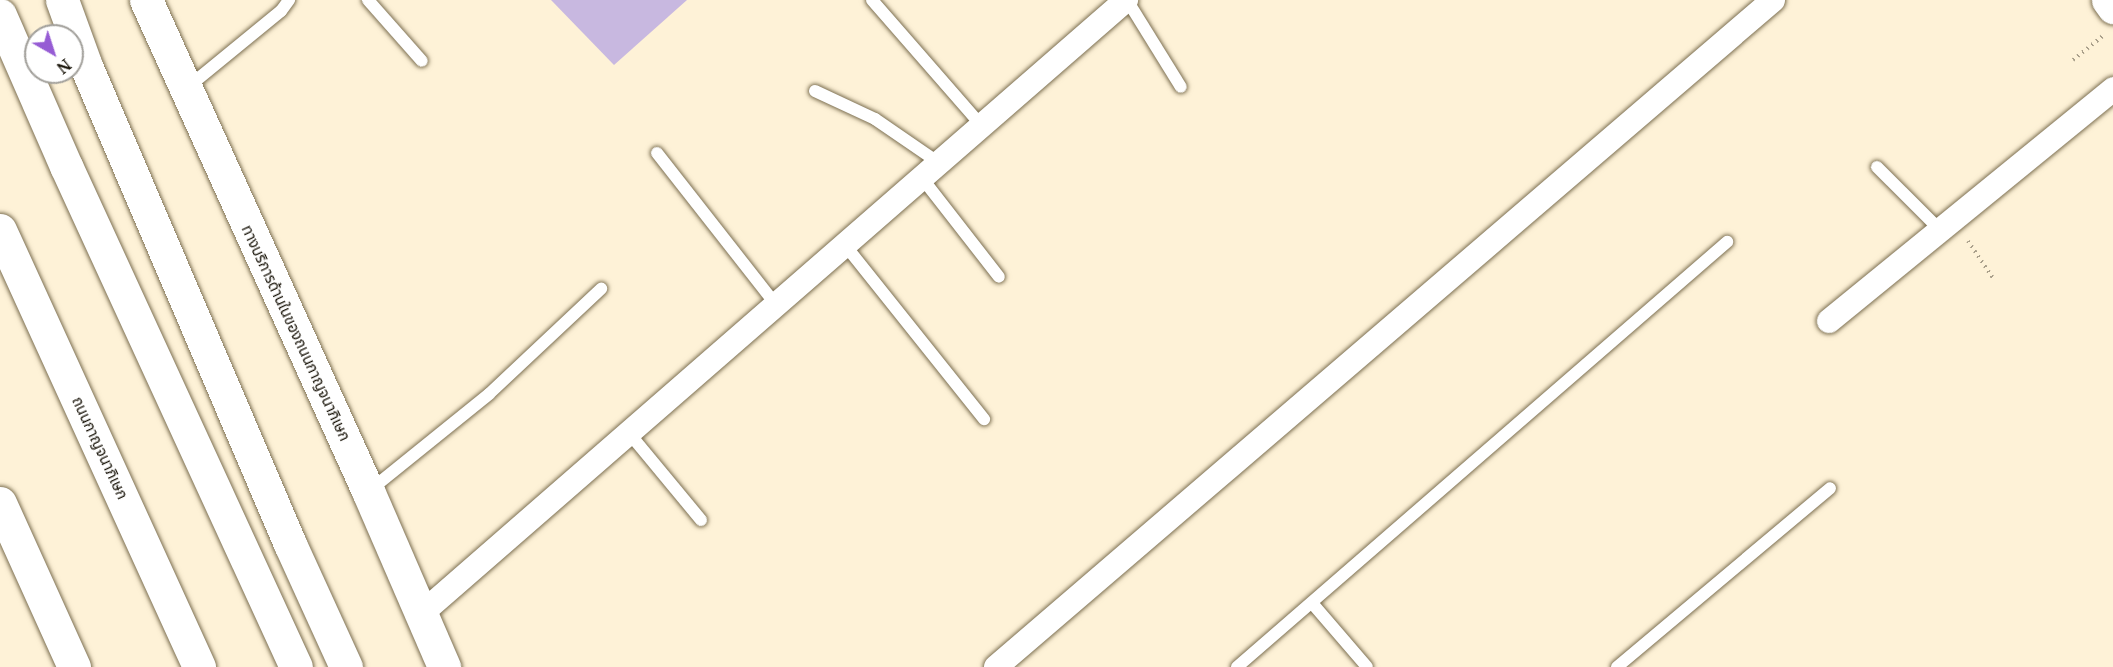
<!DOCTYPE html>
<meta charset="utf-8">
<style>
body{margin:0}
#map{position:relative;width:2113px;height:667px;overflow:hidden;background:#fef2d7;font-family:"Noto Serif","Noto Sans Thai",serif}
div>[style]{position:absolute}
.water>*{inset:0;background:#c8b8e0}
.path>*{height:4px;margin-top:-2px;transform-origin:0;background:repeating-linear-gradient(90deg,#a99f8a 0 1.5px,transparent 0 6px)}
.roads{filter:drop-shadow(0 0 2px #7c6f51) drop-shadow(0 0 2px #7c6f51)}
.lane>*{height:12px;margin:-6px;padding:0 6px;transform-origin:6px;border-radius:6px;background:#fff}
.street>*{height:24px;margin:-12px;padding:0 12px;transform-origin:12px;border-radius:12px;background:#fff}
.secondary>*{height:33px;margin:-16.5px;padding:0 16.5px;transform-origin:16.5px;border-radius:16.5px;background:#fff}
.highway>*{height:33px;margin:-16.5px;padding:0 16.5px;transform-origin:16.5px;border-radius:16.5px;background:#fff}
span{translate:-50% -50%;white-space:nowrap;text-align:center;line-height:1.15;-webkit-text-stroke:5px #fff;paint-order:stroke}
.street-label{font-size:15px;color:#161106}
.north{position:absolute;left:24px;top:24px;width:60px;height:60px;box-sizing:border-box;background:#fff;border:2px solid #a2a09b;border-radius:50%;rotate:141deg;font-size:16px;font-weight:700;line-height:24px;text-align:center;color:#161106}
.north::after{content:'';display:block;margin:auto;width:21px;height:27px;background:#965cd4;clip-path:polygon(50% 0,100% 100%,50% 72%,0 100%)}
</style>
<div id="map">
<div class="water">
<div style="clip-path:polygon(551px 0,687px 0,614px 65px)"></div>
</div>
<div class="path">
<div style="left:2073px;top:60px;width:38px;rotate:-39deg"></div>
<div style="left:1968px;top:241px;width:45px;rotate:56deg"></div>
</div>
<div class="roads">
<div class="lane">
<div style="left:368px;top:0;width:81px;rotate:48.5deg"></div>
<div style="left:872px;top:0;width:167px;rotate:48.9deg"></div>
<div style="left:1127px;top:0;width:102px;rotate:58.2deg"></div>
<div style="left:188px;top:87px;width:120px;rotate:-39.3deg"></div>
<div style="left:281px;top:11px;width:14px;rotate:-54deg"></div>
<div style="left:815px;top:91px;width:66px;rotate:25deg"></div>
<div style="left:875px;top:119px;width:78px;rotate:34.5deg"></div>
<div style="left:657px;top:153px;width:193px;rotate:51.9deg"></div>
<div style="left:1877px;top:167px;width:91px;rotate:45deg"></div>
<div style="left:922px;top:178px;width:125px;rotate:52.1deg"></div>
<div style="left:845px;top:245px;width:223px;rotate:51.4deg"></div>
<div style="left:629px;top:433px;width:113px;rotate:50.4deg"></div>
<div style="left:369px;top:491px;width:154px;rotate:-38.9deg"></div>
<div style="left:489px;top:394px;width:154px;rotate:-43.2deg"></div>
<div style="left:1312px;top:603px;width:84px;rotate:49.3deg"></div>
<div style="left:1237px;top:667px;width:649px;rotate:-40.94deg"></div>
<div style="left:1617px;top:667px;width:278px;rotate:-40deg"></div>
</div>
<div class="street">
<div style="left:1829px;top:321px;width:367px;rotate:-39.2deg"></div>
<div style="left:421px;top:614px;width:935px;rotate:-41.05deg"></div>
<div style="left:996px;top:667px;width:1024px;rotate:-40.64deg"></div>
</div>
<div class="secondary">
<div style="left:146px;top:0;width:539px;rotate:65.67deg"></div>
<div style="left:368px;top:491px;width:192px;rotate:66.6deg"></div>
<div style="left:2108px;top:0;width:9px;rotate:54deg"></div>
</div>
<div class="highway">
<div style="left:62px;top:0;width:70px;rotate:70deg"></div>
<div style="left:86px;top:66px;width:520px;rotate:66.89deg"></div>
<div style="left:290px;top:544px;width:135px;rotate:65.5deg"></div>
<div style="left:0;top:15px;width:165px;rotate:66.4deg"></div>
<div style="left:66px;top:166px;width:551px;rotate:65.34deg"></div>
<div style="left:0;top:230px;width:480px;rotate:65.5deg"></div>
<div style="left:0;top:503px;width:180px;rotate:65.7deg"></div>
</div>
</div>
<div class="street-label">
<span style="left:296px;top:333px;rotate:65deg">ทางบริการด้านในของถนนกาญจนาภิเษก</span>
<span style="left:100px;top:448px;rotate:65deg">ถนนกาญจนาภิเษก</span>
</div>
<div class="north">N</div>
</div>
